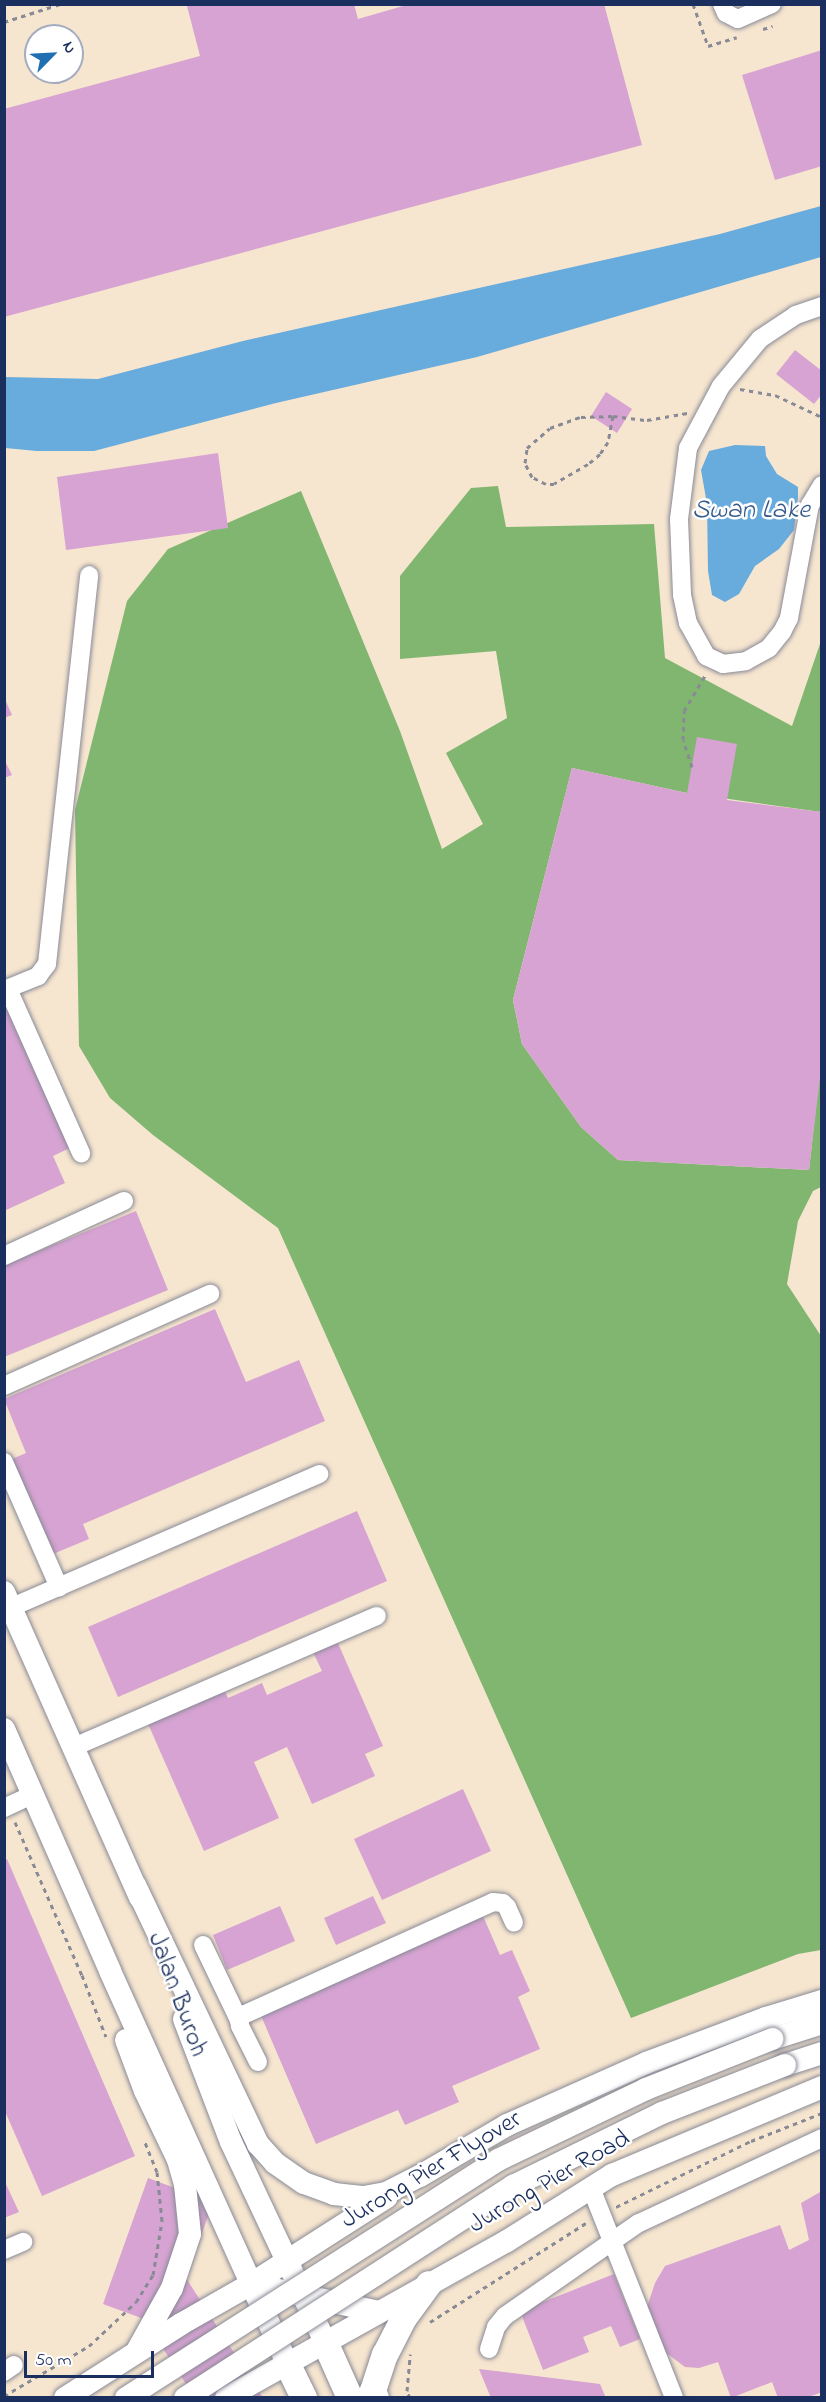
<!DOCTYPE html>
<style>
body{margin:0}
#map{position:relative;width:826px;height:2402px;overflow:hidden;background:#f6e5cf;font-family:"Indie Flower",sans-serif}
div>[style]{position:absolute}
.forest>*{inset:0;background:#81b671}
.water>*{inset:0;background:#68abdd}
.building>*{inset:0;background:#d6a3d2}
.path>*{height:3px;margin-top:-1.5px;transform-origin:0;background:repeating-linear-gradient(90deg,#888a96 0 4.5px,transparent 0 9px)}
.roads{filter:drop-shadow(0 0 2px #888a96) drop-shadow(0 0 2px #888a96)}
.minor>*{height:18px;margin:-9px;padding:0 9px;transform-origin:9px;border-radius:9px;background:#fff}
.major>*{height:22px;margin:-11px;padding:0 11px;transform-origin:11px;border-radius:11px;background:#fff}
.highway>*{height:26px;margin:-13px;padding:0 13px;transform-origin:13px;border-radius:13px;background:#fff}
.bridges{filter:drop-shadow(0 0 2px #888a96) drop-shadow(0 0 2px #888a96)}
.major-bridge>*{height:22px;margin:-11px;padding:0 11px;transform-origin:11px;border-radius:11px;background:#fff}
span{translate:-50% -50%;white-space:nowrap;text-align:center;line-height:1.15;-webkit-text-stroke:5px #fff;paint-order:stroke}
.street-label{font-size:26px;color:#1b2f5e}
.water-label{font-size:27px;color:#365a8a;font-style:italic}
.frame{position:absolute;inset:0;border:6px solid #1b2f5e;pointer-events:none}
.north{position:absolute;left:24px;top:24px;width:60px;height:60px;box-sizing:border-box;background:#fff;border:2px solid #a4acbf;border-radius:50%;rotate:66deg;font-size:16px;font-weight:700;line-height:24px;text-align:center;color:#1b2f5e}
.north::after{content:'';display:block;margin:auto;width:21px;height:27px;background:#1f6fb2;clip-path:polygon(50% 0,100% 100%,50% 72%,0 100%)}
.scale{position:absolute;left:24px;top:2351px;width:130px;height:27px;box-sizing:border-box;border:3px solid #1b2f5e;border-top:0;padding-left:8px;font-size:18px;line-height:21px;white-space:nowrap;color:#1b2f5e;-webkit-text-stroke:4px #fff;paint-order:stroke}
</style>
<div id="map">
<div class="forest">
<div style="clip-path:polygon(498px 486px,506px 527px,654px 524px,665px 658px,792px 726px,821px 641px,821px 812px,687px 793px,572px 768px,513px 1000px,522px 1044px,581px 1127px,618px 1160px,809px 1170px,821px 1061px,821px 1187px,813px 1191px,798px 1221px,787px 1284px,821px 1336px,821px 1950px,798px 1954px,631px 2018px,278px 1228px,153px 1135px,110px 1098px,79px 1046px,75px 810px,127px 601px,168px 549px,301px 491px,400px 731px,442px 849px,483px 824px,446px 753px,507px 718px,496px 651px,400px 659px,400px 576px,471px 488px)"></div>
</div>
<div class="water">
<div style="clip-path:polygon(821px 206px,821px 257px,477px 357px,276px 403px,94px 451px,37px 451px,5px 448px,5px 377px,98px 379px,243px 341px,720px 234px)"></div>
<div style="clip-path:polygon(735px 445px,765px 446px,766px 456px,777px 474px,798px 487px,798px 498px,794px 530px,779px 549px,755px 566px,739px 594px,725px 602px,712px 595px,708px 571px,707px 504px,701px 470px,709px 451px)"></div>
</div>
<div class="building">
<div style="clip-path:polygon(193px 4px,354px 4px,358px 19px,410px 4px,604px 4px,642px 145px,4px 317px,4px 109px,200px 56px,187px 6px)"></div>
<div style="clip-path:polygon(822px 50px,822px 166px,775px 180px,742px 75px)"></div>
<div style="clip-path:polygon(795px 350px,822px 371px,822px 394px,814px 404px,776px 374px)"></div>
<div style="clip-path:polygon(606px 392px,632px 409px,617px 433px,591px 416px)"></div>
<div style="clip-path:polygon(218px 453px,228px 528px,66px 550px,57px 477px)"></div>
<div style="clip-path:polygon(4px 697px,12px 715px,4px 718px)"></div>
<div style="clip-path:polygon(697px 737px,737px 744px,727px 800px,822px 812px,822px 1061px,809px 1170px,618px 1160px,581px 1127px,522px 1044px,513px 1000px,572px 768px,687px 793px)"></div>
<div style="clip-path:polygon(4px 759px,12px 775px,4px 778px)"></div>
<div style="clip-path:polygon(4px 997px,72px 1147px,53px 1156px,65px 1183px,4px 1211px)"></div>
<div style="clip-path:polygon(136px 1211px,168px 1290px,4px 1357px,4px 1265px)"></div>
<div style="clip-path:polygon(215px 1309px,246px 1382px,299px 1360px,325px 1421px,83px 1524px,89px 1539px,53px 1554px,12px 1459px,26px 1453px,4px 1399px)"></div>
<div style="clip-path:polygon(357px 1511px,387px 1581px,118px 1697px,88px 1627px)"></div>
<div style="clip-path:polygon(337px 1641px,383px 1746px,365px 1754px,375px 1776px,312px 1804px,287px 1747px,254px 1762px,279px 1818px,204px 1851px,145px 1717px,221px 1683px,228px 1698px,262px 1683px,267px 1695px,322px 1671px,313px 1652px)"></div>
<div style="clip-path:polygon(463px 1789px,491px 1851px,382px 1900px,354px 1839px)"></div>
<div style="clip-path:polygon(7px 1859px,135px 2156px,42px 2196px,4px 2109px,4px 1860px)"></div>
<div style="clip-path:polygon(373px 1896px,386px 1923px,336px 1945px,324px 1918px)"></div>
<div style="clip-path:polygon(280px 1906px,295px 1941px,227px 1970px,213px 1935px)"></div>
<div style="clip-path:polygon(483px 1916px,500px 1955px,512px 1950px,530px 1991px,518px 1997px,540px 2049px,452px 2086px,459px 2102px,405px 2125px,398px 2110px,316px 2144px,259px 2011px)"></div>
<div style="clip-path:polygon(148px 2178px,213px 2202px,186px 2278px,263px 2398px,195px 2398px,144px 2319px,103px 2304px)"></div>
<div style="clip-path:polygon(4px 2180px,19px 2212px,4px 2218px)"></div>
<div style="clip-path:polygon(822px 2191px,822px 2392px,806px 2398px,778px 2398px,772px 2382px,731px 2398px,718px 2362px,699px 2368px,685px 2367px,665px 2352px,647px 2307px,655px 2283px,665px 2266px,780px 2225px,789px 2250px,809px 2240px,801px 2203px)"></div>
<div style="clip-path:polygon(614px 2274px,640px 2339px,620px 2347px,611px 2326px,583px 2337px,589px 2352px,543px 2370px,520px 2311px)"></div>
<div style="clip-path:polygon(479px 2369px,600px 2384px,606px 2398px,491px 2398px)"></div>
</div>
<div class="path">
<div style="left:693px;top:4px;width:45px;rotate:70.3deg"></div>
<div style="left:708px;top:46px;width:30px;rotate:-17deg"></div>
<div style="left:4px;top:22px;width:59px;rotate:-17.8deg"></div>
<div style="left:763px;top:29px;width:10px;rotate:-17deg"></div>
<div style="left:740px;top:389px;width:36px;rotate:10deg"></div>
<div style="left:775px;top:395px;width:52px;rotate:25.1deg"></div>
<div style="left:613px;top:416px;width:26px;rotate:101deg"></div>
<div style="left:608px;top:442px;width:14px;rotate:124deg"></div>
<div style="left:600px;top:454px;width:16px;rotate:140deg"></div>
<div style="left:588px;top:464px;width:39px;rotate:150deg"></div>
<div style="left:554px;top:484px;width:8px;rotate:180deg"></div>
<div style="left:546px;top:484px;width:16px;rotate:-153deg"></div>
<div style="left:532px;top:477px;width:16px;rotate:-117deg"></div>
<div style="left:525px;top:463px;width:15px;rotate:-82deg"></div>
<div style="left:527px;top:448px;width:30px;rotate:-41deg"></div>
<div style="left:550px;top:428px;width:33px;rotate:-20deg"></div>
<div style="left:581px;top:417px;width:32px;rotate:-2deg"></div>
<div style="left:613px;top:416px;width:34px;rotate:7deg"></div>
<div style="left:647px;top:420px;width:41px;rotate:-9.9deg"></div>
<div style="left:692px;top:767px;width:28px;rotate:-108deg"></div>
<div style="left:683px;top:740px;width:29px;rotate:-88deg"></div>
<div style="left:684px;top:711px;width:43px;rotate:-59.3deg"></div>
<div style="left:15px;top:1822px;width:167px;rotate:66.4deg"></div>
<div style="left:82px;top:1975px;width:66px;rotate:68.8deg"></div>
<div style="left:616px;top:2207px;width:150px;rotate:-26.1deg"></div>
<div style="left:751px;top:2141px;width:76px;rotate:-21.5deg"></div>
<div style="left:430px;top:2322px;width:185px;rotate:-32.4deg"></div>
<div style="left:4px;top:2396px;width:99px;rotate:-30.5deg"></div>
<div style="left:89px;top:2346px;width:64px;rotate:-43.1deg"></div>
<div style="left:136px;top:2302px;width:32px;rotate:-58deg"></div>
<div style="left:153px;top:2275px;width:55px;rotate:-80.5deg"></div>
<div style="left:162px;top:2221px;width:49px;rotate:-95.8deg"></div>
<div style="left:157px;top:2172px;width:35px;rotate:-112deg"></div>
<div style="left:410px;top:2398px;width:8px;rotate:-113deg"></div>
<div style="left:407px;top:2391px;width:37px;rotate:-85deg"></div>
</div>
<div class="roads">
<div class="minor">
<div style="left:722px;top:4px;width:10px;rotate:66deg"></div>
<div style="left:726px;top:13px;width:13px;rotate:27deg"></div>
<div style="left:738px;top:19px;width:37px;rotate:-24deg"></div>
<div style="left:822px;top:306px;width:28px;rotate:161deg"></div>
<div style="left:796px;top:315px;width:43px;rotate:146.3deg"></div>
<div style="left:760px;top:339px;width:61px;rotate:129.7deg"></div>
<div style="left:721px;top:386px;width:70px;rotate:118deg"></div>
<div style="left:688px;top:448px;width:72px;rotate:97.2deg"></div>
<div style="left:679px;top:519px;width:76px;rotate:87.7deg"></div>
<div style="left:682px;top:595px;width:29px;rotate:78deg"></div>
<div style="left:688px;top:623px;width:38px;rotate:61deg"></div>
<div style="left:706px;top:656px;width:19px;rotate:25deg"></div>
<div style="left:723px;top:664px;width:23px;rotate:-7deg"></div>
<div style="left:746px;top:661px;width:26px;rotate:-29deg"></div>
<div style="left:769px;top:648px;width:21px;rotate:-51deg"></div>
<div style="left:782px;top:632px;width:16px;rotate:-63deg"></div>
<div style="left:789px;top:618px;width:115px;rotate:-79.5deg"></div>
<div style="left:810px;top:505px;width:23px;rotate:-59deg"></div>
<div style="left:8px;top:989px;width:180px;rotate:66deg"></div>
<div style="left:4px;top:990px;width:37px;rotate:-22deg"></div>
<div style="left:38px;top:976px;width:15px;rotate:-53deg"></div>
<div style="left:47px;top:964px;width:391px;rotate:-83.8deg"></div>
<div style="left:4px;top:1256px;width:132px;rotate:-24.6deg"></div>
<div style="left:4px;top:1386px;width:226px;rotate:-24.1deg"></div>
<div style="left:4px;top:1462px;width:137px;rotate:66.3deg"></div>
<div style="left:12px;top:1607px;width:335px;rotate:-23.4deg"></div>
<div style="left:74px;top:1747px;width:330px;rotate:-23.4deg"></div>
<div style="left:4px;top:1808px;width:31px;rotate:-25deg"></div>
<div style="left:203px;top:1945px;width:83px;rotate:64.4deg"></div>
<div style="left:258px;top:2062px;width:40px;rotate:-116.6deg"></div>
<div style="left:240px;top:2026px;width:6px;rotate:-99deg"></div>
<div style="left:239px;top:2020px;width:6px;rotate:-51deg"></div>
<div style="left:243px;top:2015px;width:274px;rotate:-24.3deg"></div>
<div style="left:493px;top:1902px;width:10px;rotate:6deg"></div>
<div style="left:503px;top:1903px;width:6px;rotate:45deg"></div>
<div style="left:507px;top:1907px;width:17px;rotate:66deg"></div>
<div style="left:591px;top:2188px;width:226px;rotate:68.4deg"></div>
<div style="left:4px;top:2250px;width:21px;rotate:-23deg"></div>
<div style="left:489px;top:2349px;width:23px;rotate:-72deg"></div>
<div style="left:496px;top:2327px;width:14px;rotate:-51deg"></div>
<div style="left:505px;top:2316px;width:163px;rotate:-34.8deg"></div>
<div style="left:639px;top:2223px;width:202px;rotate:-24.9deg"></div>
<div style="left:4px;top:2372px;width:12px;rotate:-35deg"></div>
</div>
<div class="major">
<div style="left:4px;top:1592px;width:335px;rotate:66deg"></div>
<div style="left:4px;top:1729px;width:264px;rotate:66.3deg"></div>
<div style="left:110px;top:1971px;width:430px;rotate:65.7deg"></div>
<div style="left:135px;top:1885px;width:287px;rotate:64.6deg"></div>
<div style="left:258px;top:2144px;width:25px;rotate:48deg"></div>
<div style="left:275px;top:2163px;width:35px;rotate:35deg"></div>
<div style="left:304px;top:2183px;width:32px;rotate:20deg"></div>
<div style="left:334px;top:2194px;width:30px;rotate:6deg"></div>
<div style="left:364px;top:2197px;width:22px;rotate:-10deg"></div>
<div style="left:386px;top:2193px;width:38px;rotate:-27deg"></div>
<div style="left:420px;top:2176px;width:101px;rotate:-30.4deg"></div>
<div style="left:507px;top:2125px;width:152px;rotate:-24deg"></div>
<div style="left:646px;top:2063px;width:128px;rotate:-20.6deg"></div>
<div style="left:766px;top:2018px;width:59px;rotate:-16.9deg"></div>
<div style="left:184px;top:2019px;width:132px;rotate:69.1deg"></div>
<div style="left:231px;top:2142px;width:221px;rotate:64.8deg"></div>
<div style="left:772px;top:2039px;width:52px;rotate:-17.7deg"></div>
<div style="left:126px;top:2040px;width:54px;rotate:69.6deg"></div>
<div style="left:145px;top:2091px;width:76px;rotate:64.4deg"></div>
<div style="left:178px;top:2160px;width:26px;rotate:74deg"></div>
<div style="left:185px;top:2185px;width:49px;rotate:84.2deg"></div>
<div style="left:190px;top:2234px;width:57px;rotate:108.4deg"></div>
<div style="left:172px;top:2288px;width:72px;rotate:119.1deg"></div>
<div style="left:785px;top:2065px;width:39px;rotate:-18deg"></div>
<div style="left:251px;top:2284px;width:131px;rotate:12.3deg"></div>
<div style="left:65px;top:2398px;width:138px;rotate:-32.5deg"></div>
<div style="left:181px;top:2324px;width:81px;rotate:-29.7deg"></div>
<div style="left:251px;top:2284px;width:161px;rotate:-32.6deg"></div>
<div style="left:226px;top:2398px;width:322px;rotate:-29.2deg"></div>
<div style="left:507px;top:2241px;width:124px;rotate:-32.2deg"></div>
<div style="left:612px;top:2175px;width:228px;rotate:-22.7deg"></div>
</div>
<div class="highway">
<div style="left:325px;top:2342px;width:61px;rotate:65.9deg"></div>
<div style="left:287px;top:2363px;width:39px;rotate:64deg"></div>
<div style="left:376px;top:2398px;width:8px;rotate:-113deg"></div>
<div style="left:373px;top:2391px;width:38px;rotate:-72deg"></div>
<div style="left:385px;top:2355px;width:42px;rotate:-62.8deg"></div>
<div style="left:404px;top:2318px;width:42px;rotate:-53.7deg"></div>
</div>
</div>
<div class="bridges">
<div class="major-bridge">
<div style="left:126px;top:2398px;width:442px;rotate:-32.6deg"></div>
<div style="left:498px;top:2160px;width:164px;rotate:-25.6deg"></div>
<div style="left:646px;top:2089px;width:136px;rotate:-21.6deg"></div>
<div style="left:185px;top:2398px;width:391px;rotate:-32.9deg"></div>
<div style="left:513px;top:2186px;width:166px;rotate:-26.1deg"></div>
<div style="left:662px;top:2113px;width:132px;rotate:-21.3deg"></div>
</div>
</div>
<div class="street-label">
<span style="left:176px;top:1995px;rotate:70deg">Jalan Buroh</span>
<span style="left:432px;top:2171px;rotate:-31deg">Jurong Pier Flyover</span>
<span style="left:550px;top:2183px;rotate:-30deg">Jurong Pier Road</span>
</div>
<div class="water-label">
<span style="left:751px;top:511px">Swan Lake</span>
</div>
<div class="frame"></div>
<div class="north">N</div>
<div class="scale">50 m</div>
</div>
